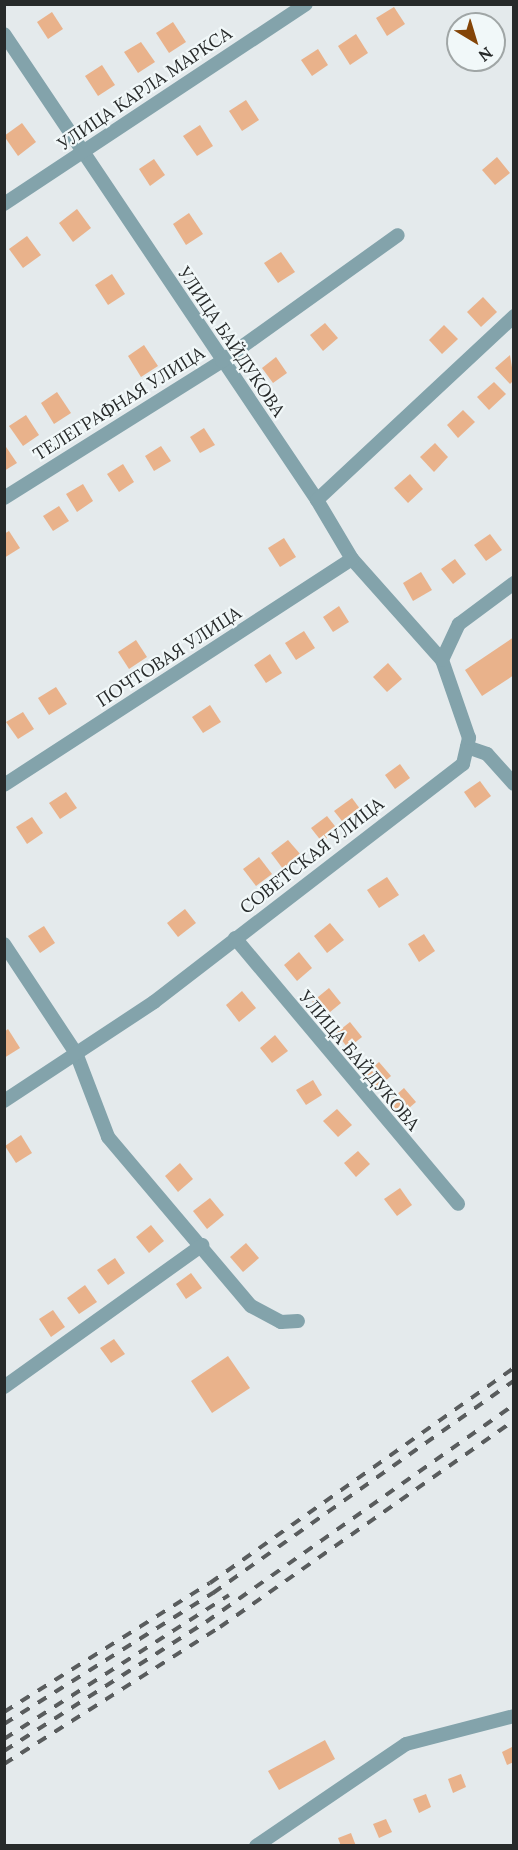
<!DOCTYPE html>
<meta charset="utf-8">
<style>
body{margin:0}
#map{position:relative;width:518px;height:1850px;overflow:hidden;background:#e4eaec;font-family:Lora,serif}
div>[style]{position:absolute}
.building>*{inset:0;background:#e9b28b}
.minor>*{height:14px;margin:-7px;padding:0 7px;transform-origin:7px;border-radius:7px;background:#83a3ab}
.rail>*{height:4px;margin-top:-2px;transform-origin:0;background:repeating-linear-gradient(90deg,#595c5d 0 10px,transparent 0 20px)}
span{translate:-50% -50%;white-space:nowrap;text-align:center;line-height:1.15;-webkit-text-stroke:4.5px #f1f8f9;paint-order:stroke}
.street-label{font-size:18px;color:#272a2a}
.frame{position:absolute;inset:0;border:6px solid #272a2a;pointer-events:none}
.north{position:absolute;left:446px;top:12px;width:60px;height:60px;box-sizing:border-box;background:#f1f8f9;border:2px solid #a0a6a6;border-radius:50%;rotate:142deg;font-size:16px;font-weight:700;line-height:24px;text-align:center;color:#272a2a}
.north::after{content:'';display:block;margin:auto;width:21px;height:27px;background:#844508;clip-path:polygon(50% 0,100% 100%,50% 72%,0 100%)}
</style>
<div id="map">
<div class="building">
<div style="clip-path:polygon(394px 7px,405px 24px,387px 36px,376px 18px)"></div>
<div style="clip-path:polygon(52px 12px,63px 29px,48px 39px,37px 22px)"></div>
<div style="clip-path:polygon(173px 22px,186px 42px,169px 53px,156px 33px)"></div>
<div style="clip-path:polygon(356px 34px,368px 53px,350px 65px,338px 46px)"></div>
<div style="clip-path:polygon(141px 42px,155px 62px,138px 73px,124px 52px)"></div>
<div style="clip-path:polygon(318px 49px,328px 65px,312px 76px,301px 60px)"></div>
<div style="clip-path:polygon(102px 65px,115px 85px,98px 96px,85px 76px)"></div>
<div style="clip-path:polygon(246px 100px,259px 120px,242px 131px,229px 111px)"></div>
<div style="clip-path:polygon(22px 123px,36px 142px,18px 156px,4px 136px)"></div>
<div style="clip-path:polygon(200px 125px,213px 146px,197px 156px,183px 136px)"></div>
<div style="clip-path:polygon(497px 157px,510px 173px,495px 185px,482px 170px)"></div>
<div style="clip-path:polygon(154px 159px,165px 175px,150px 186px,139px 169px)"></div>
<div style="clip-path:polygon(77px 209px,91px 228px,73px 242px,59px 223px)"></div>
<div style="clip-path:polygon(189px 213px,203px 234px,186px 245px,173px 224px)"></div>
<div style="clip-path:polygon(27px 236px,41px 255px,23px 268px,9px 249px)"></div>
<div style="clip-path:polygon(281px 252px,295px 272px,278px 283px,264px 263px)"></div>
<div style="clip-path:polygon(112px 274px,125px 294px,108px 305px,95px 285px)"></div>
<div style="clip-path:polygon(483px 297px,497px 312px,481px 327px,467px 312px)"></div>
<div style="clip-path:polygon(325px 323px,338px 338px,323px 351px,310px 335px)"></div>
<div style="clip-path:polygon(444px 325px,458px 339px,442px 354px,429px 340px)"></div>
<div style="clip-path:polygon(144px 345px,158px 366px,141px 377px,128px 356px)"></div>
<div style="clip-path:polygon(510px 355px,514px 380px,510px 384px,495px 368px)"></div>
<div style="clip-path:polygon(276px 357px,287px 373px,273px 383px,262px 368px)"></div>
<div style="clip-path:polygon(494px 382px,506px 394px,489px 410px,477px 397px)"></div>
<div style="clip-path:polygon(57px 392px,71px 413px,54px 424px,41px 403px)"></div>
<div style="clip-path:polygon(463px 410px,475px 422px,458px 438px,447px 425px)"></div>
<div style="clip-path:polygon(26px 415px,39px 435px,23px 446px,9px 426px)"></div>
<div style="clip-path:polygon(204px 428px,215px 445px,200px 453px,190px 437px)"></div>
<div style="clip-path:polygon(435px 443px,448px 457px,434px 472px,420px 457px)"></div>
<div style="clip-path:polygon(4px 444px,17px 463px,4px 471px)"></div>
<div style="clip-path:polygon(161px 446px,171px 461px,154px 471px,145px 456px)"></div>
<div style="clip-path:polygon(123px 464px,134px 482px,119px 492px,107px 474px)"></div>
<div style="clip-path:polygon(410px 474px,423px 489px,408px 503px,394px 488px)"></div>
<div style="clip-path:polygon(83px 484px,93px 501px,77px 512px,66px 494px)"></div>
<div style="clip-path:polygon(59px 506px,69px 521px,53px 531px,43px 516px)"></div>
<div style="clip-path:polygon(9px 531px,20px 548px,4px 558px,4px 534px)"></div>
<div style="clip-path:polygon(490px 534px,502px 550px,486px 561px,474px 545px)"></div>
<div style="clip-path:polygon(284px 538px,296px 557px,280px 567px,268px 548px)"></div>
<div style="clip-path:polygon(455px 559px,466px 574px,453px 584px,441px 569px)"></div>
<div style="clip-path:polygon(421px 572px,432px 590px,413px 601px,403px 583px)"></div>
<div style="clip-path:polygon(339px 606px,349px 622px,333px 632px,323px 617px)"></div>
<div style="clip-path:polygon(304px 631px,315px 648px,296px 660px,285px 643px)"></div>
<div style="clip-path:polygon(514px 637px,514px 675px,482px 696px,465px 670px)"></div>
<div style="clip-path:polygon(136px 640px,147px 657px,129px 669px,118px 652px)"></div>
<div style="clip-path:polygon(270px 654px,282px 673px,266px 683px,254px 665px)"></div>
<div style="clip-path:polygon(388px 663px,402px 679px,387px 692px,373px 677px)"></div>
<div style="clip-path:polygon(56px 687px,67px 704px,49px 715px,38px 698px)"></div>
<div style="clip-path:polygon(210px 705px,221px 722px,203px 733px,192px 717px)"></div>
<div style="clip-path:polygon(23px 712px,34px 729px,18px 739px,6px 722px)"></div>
<div style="clip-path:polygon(400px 764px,410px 778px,395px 789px,385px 775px)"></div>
<div style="clip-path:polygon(480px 781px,491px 796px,475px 808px,464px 792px)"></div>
<div style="clip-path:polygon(66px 792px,77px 808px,60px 819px,49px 803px)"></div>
<div style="clip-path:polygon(352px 798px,363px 813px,346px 826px,334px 811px)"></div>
<div style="clip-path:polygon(327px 816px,338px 830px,322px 842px,311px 828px)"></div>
<div style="clip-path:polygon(32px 817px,43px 833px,27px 844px,16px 827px)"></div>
<div style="clip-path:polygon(288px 840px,301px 855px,283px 869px,271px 853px)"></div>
<div style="clip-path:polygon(259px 857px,272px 874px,256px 886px,243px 869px)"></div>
<div style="clip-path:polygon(387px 877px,399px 895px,379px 908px,367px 890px)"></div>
<div style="clip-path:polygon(185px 909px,196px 923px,178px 937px,167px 923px)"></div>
<div style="clip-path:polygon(330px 923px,344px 940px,327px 953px,314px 936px)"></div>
<div style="clip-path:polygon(44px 926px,55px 943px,40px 953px,28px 936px)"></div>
<div style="clip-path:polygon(424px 934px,435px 951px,419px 962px,408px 944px)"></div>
<div style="clip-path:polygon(299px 952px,312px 968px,297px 981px,284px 965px)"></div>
<div style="clip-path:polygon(329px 988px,341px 1003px,324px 1017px,312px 1002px)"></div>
<div style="clip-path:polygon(242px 991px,256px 1008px,239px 1022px,226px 1005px)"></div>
<div style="clip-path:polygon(350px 1022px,362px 1037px,348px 1048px,336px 1033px)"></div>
<div style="clip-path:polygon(8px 1029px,20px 1048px,4px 1058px,4px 1032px)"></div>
<div style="clip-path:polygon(275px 1035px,288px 1051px,272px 1063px,260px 1048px)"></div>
<div style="clip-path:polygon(379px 1062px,391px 1076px,377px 1088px,365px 1074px)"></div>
<div style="clip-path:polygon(313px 1080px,322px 1095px,306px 1105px,296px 1090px)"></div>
<div style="clip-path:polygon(404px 1088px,416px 1102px,401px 1115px,389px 1101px)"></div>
<div style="clip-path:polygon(337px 1109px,352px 1125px,338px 1137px,323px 1121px)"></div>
<div style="clip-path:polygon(21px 1135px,32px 1153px,16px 1163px,5px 1146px)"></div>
<div style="clip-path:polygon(358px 1151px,370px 1164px,356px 1177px,344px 1163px)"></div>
<div style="clip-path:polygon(180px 1163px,193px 1179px,178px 1192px,165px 1176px)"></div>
<div style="clip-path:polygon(400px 1188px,412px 1205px,397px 1216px,384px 1199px)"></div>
<div style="clip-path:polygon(210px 1198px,224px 1215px,207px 1229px,193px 1211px)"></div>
<div style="clip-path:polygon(151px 1225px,164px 1241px,149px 1253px,136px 1237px)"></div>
<div style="clip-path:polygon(246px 1243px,259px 1258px,243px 1272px,230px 1257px)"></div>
<div style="clip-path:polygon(115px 1258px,125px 1273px,108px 1285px,97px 1270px)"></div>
<div style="clip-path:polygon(191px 1273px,202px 1288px,186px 1299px,176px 1284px)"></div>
<div style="clip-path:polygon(85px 1285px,97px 1302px,79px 1314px,67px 1298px)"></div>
<div style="clip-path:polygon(53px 1310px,65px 1327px,51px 1337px,39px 1319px)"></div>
<div style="clip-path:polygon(114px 1339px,125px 1354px,111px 1363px,100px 1348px)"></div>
<div style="clip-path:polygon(228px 1356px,250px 1388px,212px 1413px,191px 1381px)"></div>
<div style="clip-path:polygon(325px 1740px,335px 1759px,279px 1790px,268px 1771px)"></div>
<div style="clip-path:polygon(514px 1746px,514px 1762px,507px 1765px,502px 1752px)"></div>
<div style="clip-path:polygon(461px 1774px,466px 1787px,453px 1793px,448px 1779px)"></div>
<div style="clip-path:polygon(426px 1794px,431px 1807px,419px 1813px,413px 1799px)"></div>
<div style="clip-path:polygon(386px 1819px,392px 1832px,379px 1838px,373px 1824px)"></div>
<div style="clip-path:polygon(351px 1833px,356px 1846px,341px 1846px,338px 1838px)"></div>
</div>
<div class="minor">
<div style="left:4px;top:34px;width:561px;rotate:56.11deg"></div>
<div style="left:317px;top:500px;width:69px;rotate:59.3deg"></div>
<div style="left:352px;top:559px;width:135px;rotate:48.3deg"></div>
<div style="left:4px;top:204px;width:362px;rotate:-33.5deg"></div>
<div style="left:4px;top:498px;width:257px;rotate:-32.1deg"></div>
<div style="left:222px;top:361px;width:216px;rotate:-35.6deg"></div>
<div style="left:317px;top:500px;width:270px;rotate:-43deg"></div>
<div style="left:467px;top:747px;width:21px;rotate:19deg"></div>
<div style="left:487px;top:754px;width:40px;rotate:48deg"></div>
<div style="left:4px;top:785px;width:415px;rotate:-33deg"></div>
<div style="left:235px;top:938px;width:347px;rotate:50deg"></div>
<div style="left:4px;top:944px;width:131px;rotate:56.6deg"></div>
<div style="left:76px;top:1053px;width:90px;rotate:69.1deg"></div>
<div style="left:108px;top:1137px;width:221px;rotate:49.8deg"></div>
<div style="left:251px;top:1306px;width:34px;rotate:28deg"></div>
<div style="left:281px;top:1322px;width:17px;rotate:-3deg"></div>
<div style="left:4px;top:1101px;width:180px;rotate:-33.4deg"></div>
<div style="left:154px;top:1002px;width:390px;rotate:-37.6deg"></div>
<div style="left:463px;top:764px;width:27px;rotate:-77deg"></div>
<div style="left:469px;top:738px;width:83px;rotate:-109.1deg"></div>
<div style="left:442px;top:660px;width:40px;rotate:-65deg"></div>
<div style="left:459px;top:624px;width:69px;rotate:-36.7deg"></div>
<div style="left:4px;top:1387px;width:244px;rotate:-35.6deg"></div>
<div style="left:256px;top:1846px;width:181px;rotate:-34.2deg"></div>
<div style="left:406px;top:1744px;width:112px;rotate:-14.5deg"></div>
</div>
<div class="rail">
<div style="left:4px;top:1712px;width:243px;rotate:-32.1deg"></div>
<div style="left:210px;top:1583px;width:372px;rotate:-35.3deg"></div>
<div style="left:4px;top:1724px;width:247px;rotate:-32.1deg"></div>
<div style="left:213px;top:1593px;width:368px;rotate:-35.2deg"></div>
<div style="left:4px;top:1739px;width:267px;rotate:-32.6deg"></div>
<div style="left:4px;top:1751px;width:240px;rotate:-32.6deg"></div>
<div style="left:206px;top:1622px;width:377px;rotate:-35.2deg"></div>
<div style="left:4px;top:1764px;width:256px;rotate:-32.4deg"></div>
<div style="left:220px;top:1627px;width:360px;rotate:-35.1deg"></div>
</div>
<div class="street-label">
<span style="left:145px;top:89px;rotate:-34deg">УЛИЦА КАРЛА МАРКСА</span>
<span style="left:231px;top:342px;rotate:56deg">УЛИЦА БАЙДУКОВА</span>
<span style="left:119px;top:404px;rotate:-32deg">ТЕЛЕГРАФНАЯ УЛИЦА</span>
<span style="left:169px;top:657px;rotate:-33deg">ПОЧТОВАЯ УЛИЦА</span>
<span style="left:312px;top:856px;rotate:-38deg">СОВЕТСКАЯ УЛИЦА</span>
<span style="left:359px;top:1061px;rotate:50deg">УЛИЦА БАЙДУКОВА</span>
</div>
<div class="frame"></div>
<div class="north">N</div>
</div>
